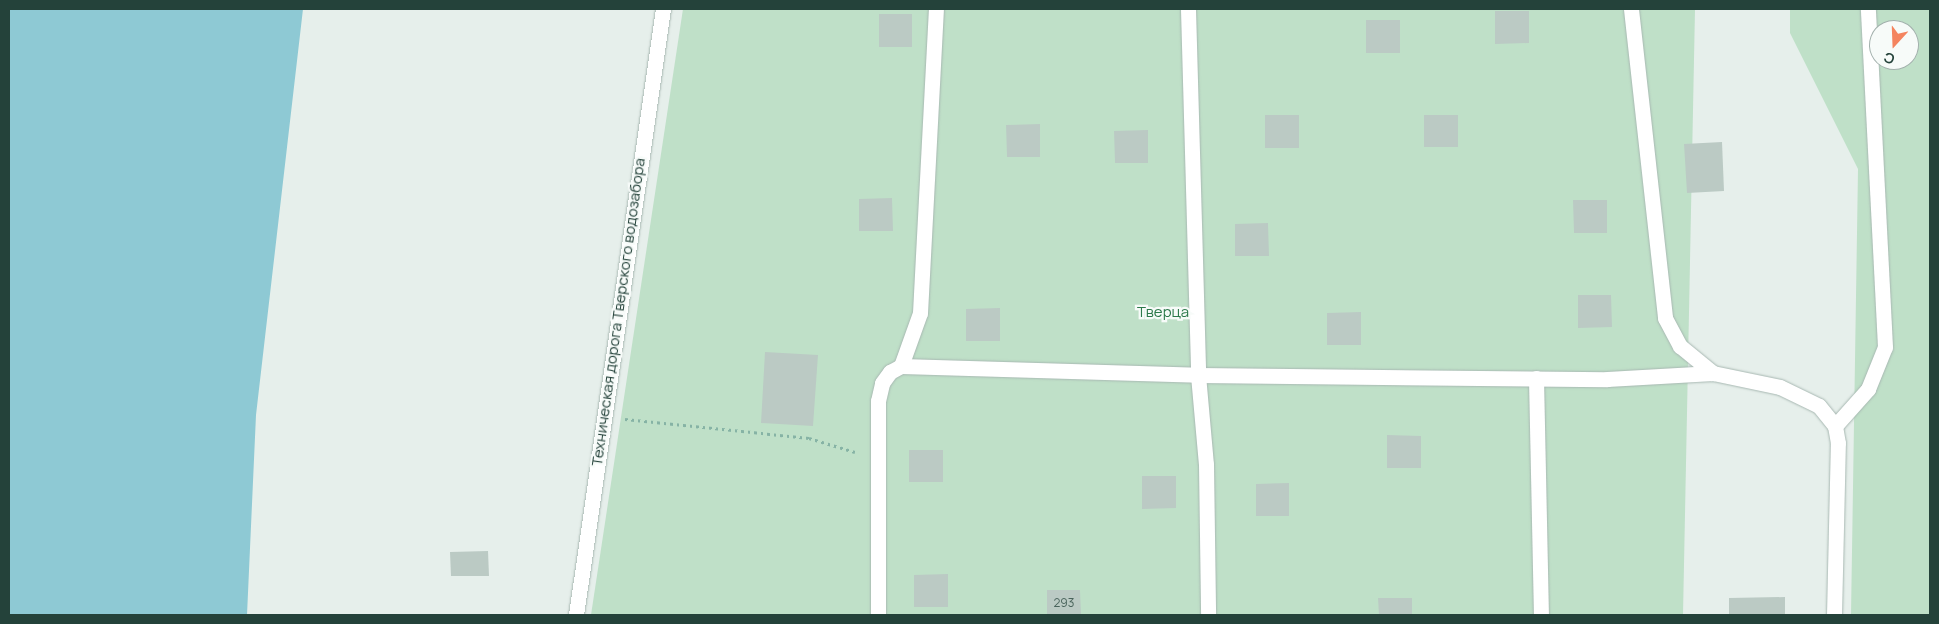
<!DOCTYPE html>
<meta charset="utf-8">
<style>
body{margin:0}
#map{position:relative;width:1939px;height:624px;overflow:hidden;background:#e6efeb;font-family:Manrope,sans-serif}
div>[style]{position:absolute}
.green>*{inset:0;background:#bfe0c8}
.water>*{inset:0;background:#8ec9d4}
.building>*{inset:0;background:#bbcac4}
.path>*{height:3px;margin-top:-1.5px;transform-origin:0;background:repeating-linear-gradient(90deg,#86b3a5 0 2.5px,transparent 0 6.5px)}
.roads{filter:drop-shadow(0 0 1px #a8b8b2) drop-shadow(0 0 1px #a8b8b2)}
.service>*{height:15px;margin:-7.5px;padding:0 7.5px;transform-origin:7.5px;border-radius:7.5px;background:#fff}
.minor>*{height:15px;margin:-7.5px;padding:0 7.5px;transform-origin:7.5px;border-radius:7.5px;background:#fff}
span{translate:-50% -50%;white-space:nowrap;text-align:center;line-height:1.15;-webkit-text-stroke:4.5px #f7fbf9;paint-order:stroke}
.number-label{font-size:12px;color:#4a645c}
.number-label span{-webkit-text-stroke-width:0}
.street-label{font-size:15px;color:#24423a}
.park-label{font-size:15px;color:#2d7a4b}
.frame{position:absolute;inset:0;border:10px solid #24423a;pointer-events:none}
.north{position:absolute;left:1869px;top:20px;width:50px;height:50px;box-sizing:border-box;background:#f7fbf9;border:1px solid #a3b1ad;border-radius:50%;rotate:200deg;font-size:14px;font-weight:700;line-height:20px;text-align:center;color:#24423a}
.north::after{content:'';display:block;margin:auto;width:18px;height:22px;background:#f4845f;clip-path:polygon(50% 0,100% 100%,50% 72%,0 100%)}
</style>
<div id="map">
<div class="green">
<div style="clip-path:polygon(683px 9px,1695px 9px,1683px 615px,591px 615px)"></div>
<div style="clip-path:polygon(evenodd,1790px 9px,1930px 9px,1930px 615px,1851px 615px,1858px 169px,1790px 33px,1790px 9px,1879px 30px,1909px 30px,1909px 60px,1879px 60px,1879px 30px)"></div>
</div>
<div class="water">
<div style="clip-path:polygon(9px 9px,303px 9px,256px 415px,247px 615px,9px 615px)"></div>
</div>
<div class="building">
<div style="clip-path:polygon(1495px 11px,1529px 11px,1529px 43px,1495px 44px)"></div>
<div style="clip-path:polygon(879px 14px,912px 14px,912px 47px,879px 47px)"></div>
<div style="clip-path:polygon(1366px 20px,1400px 20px,1400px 53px,1366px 53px)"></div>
<div style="clip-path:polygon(1265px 115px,1299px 115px,1299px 148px,1265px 148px)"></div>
<div style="clip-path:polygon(1424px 115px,1458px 115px,1458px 147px,1424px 147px)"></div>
<div style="clip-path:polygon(1040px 124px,1040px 157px,1007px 157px,1006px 125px)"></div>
<div style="clip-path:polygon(1148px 130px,1148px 163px,1115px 163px,1114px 131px)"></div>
<div style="clip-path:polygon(1722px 142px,1724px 191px,1687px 193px,1684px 144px)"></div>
<div style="clip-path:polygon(892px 198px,893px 231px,859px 231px,859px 199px)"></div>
<div style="clip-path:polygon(1573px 200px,1607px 200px,1607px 233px,1574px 233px)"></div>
<div style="clip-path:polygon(1268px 223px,1269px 256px,1235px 256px,1235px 224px)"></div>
<div style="clip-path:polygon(1578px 295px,1611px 295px,1612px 327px,1578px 328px)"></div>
<div style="clip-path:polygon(1000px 308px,1000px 341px,966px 341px,966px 309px)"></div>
<div style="clip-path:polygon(1361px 312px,1361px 345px,1327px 345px,1327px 313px)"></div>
<div style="clip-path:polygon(765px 352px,818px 355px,813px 426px,761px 423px)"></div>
<div style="clip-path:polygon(1387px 435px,1421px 436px,1421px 468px,1387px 468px)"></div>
<div style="clip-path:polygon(909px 450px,943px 450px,943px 482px,909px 482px)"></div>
<div style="clip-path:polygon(1142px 476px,1176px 476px,1176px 508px,1142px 509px)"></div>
<div style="clip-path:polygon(1289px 483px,1289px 516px,1256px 516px,1256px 484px)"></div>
<div style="clip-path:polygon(488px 551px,489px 576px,451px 576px,450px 552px)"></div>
<div style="clip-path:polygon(948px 574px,948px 607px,914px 607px,914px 575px)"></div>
<div style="clip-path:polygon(1047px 590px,1080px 590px,1081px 615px,1047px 615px)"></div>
<div style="clip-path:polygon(1785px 597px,1785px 615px,1729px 615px,1729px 598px)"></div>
<div style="clip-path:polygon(1378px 598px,1412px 598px,1412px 615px,1379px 615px)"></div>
</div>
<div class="path">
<div style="left:625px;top:419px;width:185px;rotate:5.9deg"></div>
<div style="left:809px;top:438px;width:48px;rotate:16.9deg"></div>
</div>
<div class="roads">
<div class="service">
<div style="left:1188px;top:9px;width:366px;rotate:88.4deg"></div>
<div style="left:1198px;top:375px;width:89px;rotate:84.9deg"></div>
<div style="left:1206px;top:464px;width:151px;rotate:89.2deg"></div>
<div style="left:1631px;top:9px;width:311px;rotate:83.7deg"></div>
<div style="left:1665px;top:318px;width:32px;rotate:62deg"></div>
<div style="left:1680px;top:346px;width:43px;rotate:39.3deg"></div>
<div style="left:901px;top:366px;width:56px;rotate:-70.3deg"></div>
<div style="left:920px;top:313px;width:304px;rotate:-87deg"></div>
<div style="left:1536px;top:378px;width:237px;rotate:88.8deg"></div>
<div style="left:576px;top:615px;width:612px;rotate:-81.83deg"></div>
<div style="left:878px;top:615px;width:214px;rotate:-90deg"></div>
<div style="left:878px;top:401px;width:18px;rotate:-77deg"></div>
<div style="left:882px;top:383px;width:14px;rotate:-54deg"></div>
<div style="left:890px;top:372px;width:13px;rotate:-29deg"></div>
<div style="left:901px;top:366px;width:297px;rotate:1.7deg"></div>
<div style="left:1198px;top:375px;width:409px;rotate:0.6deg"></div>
<div style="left:1607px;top:379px;width:106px;rotate:-3.2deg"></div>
<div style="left:1713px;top:373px;width:68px;rotate:11.8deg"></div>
<div style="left:1780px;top:387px;width:43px;rotate:26deg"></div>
<div style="left:1819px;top:406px;width:26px;rotate:51deg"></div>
</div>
<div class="minor">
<div style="left:1834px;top:615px;width:172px;rotate:-88.7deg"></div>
<div style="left:1838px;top:443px;width:17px;rotate:-100deg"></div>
<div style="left:1835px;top:426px;width:50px;rotate:-48.3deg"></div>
<div style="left:1868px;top:389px;width:45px;rotate:-68deg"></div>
<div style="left:1885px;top:347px;width:338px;rotate:-92.9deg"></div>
</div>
</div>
<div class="number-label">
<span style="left:1064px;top:603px">293</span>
</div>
<div class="street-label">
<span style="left:618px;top:312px;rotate:-82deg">Техническая дорога Тверского водозабора</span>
</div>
<div class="park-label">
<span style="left:1163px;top:312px">Тверца</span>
</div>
<div class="frame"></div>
<div class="north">С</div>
</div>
